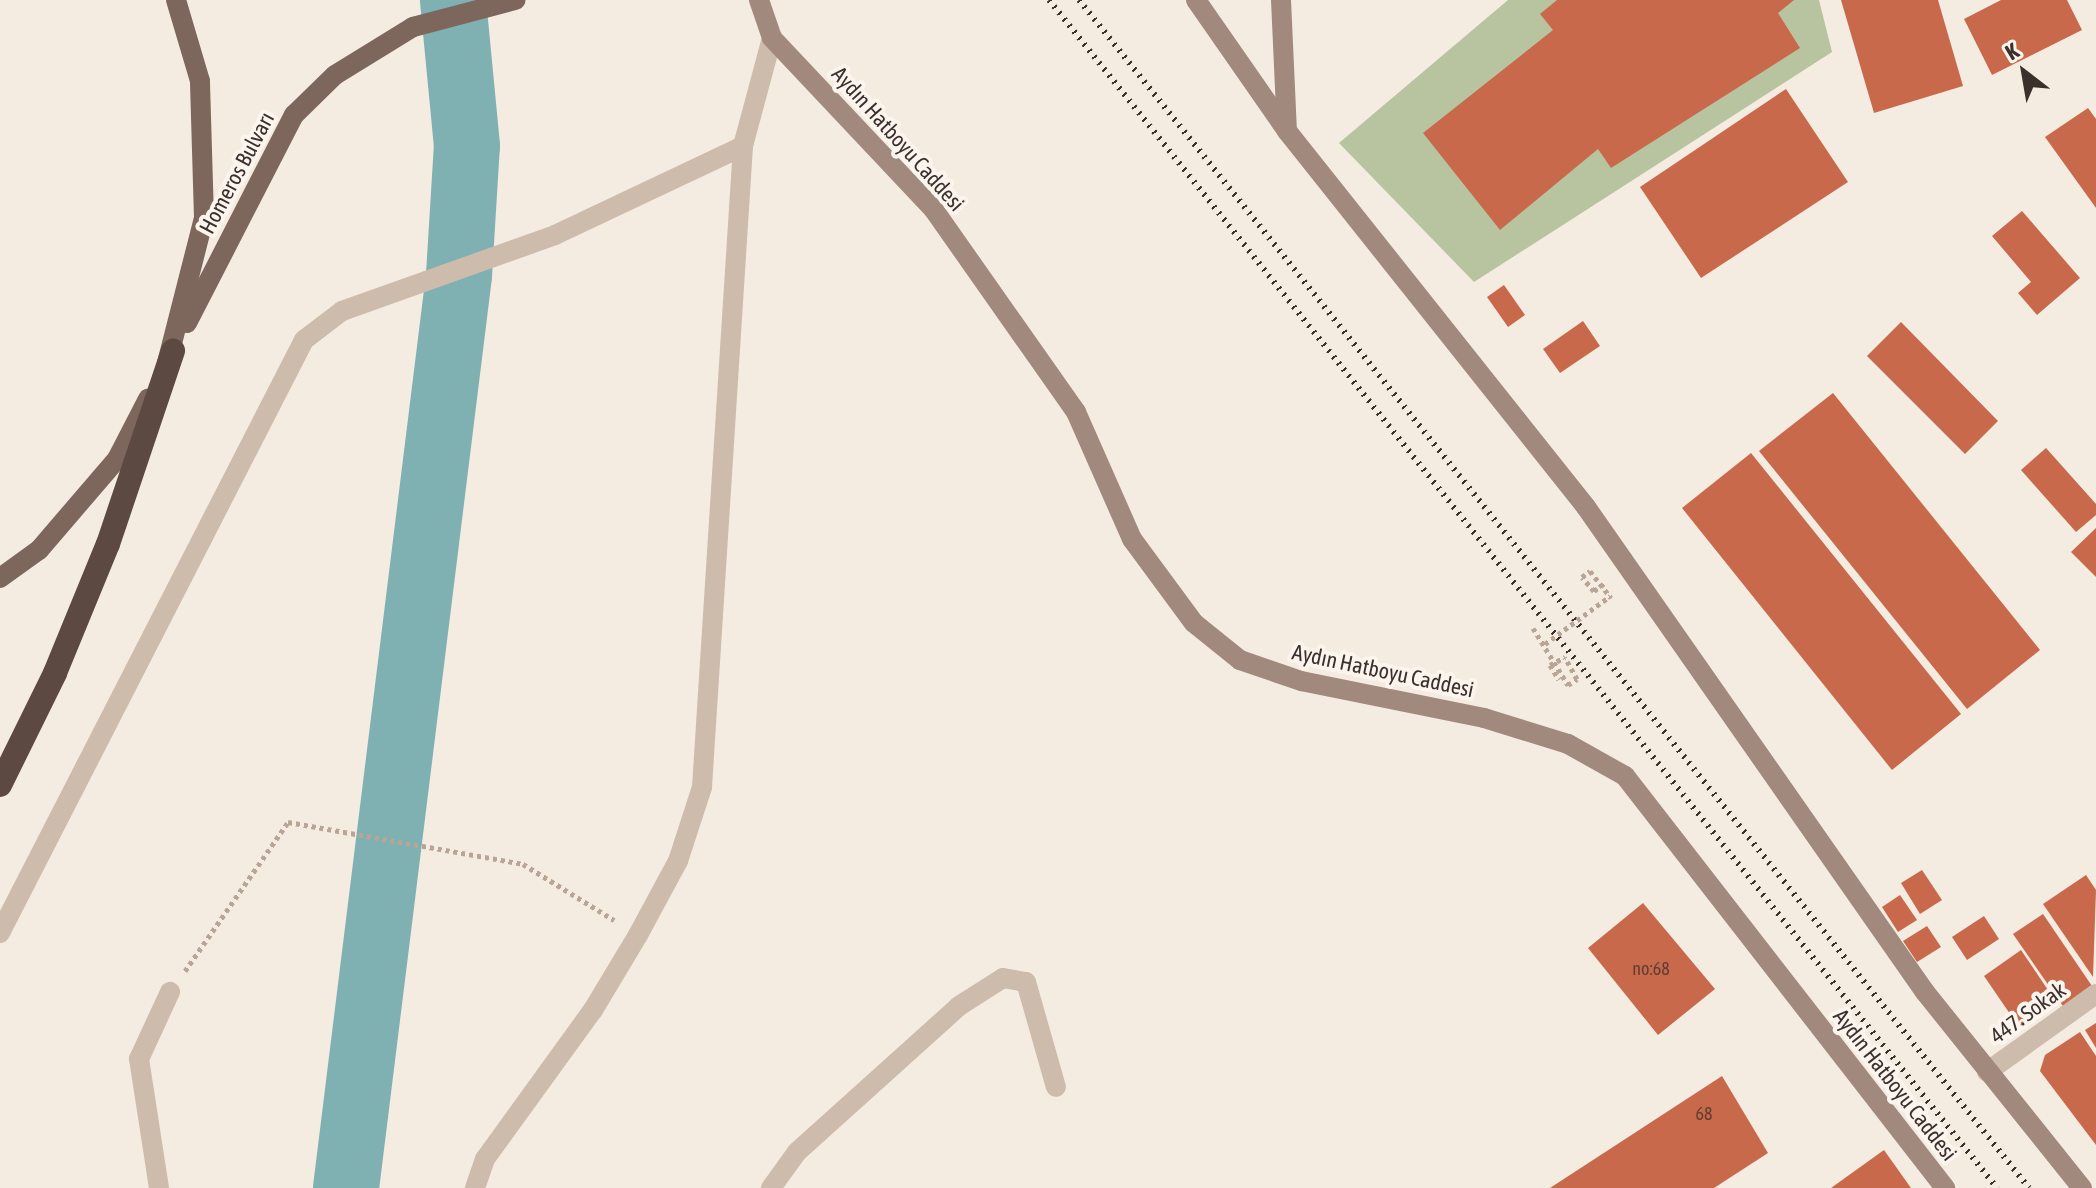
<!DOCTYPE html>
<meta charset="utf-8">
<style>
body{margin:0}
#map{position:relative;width:2096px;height:1188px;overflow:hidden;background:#f4ebe1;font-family:"Asap Condensed",sans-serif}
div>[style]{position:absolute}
.green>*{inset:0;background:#b8c4a0}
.river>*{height:66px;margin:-33px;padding:0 33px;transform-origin:33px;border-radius:33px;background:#7fb0b2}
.building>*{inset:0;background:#c8694b}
.path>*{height:5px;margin-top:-2.5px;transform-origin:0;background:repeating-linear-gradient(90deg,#b9a596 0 4px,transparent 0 8px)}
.lane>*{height:20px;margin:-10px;padding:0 10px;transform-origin:10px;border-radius:10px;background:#cdbbac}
.street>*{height:20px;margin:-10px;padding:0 10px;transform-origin:10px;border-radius:10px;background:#cdbbac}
.secondary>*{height:20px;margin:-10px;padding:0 10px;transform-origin:10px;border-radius:10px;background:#a18a7d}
.primary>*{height:20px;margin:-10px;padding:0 10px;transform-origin:10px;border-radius:10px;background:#7d675c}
.highway>*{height:24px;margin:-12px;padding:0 12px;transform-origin:12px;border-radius:12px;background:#5c4a42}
.rail>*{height:6px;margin-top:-3px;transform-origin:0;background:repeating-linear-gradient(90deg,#3b302b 0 2px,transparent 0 8px)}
.path-bridge>*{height:5px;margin-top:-2.5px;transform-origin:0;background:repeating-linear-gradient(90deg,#b9a596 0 4px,transparent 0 8px)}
span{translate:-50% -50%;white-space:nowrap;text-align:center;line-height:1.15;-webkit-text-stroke:8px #fbf5ee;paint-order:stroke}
.number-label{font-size:18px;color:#5e3e33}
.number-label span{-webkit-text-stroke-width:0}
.street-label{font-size:22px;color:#3b302b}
.north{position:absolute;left:1984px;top:32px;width:80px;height:80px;-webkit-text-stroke:6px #fbf5ee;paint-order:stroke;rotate:329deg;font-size:22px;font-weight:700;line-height:32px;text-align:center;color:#3b302b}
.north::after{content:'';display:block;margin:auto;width:28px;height:36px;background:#3b302b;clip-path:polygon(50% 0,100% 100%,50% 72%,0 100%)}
</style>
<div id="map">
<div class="green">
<div style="clip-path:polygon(1508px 0,1819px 0,1832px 52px,1474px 282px,1339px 143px)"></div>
</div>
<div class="river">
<div style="left:346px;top:1188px;width:920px;rotate:-82.94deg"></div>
<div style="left:459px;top:275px;width:129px;rotate:-86.5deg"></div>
<div style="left:467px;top:146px;width:147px;rotate:-95.5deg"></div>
</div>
<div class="building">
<div style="clip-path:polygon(1557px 0,1794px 0,1778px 13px,1800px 48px,1611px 168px,1598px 149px,1500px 230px,1423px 133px,1553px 30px,1540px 14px)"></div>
<div style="clip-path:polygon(1841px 0,1938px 0,1963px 86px,1874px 113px)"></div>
<div style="clip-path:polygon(2001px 0,2067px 0,2082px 30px,1992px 75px,1964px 19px)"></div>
<div style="clip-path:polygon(1786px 89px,1848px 182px,1701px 278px,1640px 187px)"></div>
<div style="clip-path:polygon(2088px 108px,2096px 119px,2096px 208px,2045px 137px)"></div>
<div style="clip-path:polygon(2022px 211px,2080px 278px,2037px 315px,2018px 293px,2031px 282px,1992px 236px)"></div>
<div style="clip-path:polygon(1504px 285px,1525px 315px,1508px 327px,1487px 297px)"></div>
<div style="clip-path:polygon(1583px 321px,1600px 346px,1560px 373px,1543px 349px)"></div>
<div style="clip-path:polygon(1901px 322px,1998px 421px,1965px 454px,1867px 356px)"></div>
<div style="clip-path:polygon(1833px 393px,2040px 650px,1967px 709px,1759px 451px)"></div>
<div style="clip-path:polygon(2046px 448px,2096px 504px,2096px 515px,2076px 532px,2021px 470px)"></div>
<div style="clip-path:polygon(1751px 453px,1961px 714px,1892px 770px,1682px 508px)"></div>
<div style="clip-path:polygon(2096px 528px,2096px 577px,2071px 552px)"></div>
<div style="clip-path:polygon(1922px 870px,1942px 900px,1920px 914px,1901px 883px)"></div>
<div style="clip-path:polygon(2086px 875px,2096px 890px,2093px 977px,2043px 904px)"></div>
<div style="clip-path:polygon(1900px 895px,1917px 920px,1898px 932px,1882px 907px)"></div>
<div style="clip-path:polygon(1643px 903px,1715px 989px,1658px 1035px,1588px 948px)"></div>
<div style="clip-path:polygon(2043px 914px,2094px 989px,2065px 1009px,2013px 934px)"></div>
<div style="clip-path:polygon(1984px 916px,1999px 939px,1967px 960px,1952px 937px)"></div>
<div style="clip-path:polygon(1927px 926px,1941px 947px,1917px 962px,1903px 941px)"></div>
<div style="clip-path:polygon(2021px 950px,2056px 1002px,2019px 1027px,1984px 976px)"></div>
<div style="clip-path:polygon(2096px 1023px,2096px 1048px,2085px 1030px)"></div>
<div style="clip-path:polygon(2080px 1032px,2096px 1056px,2096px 1145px,2040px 1071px,2045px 1055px)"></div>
<div style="clip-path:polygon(1722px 1076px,1768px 1153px,1714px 1188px,1550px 1188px)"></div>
<div style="clip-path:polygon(1884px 1150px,1911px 1188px,1831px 1188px)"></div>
</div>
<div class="path">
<div style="left:1594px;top:591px;width:18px;rotate:-131deg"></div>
<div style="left:1582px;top:577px;width:10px;rotate:-37deg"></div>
<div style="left:1590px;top:571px;width:34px;rotate:52deg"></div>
<div style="left:1533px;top:628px;width:67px;rotate:58.4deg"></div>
<div style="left:1568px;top:685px;width:11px;rotate:-34deg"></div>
<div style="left:1577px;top:679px;width:25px;rotate:-119deg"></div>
<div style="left:1550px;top:665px;width:17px;rotate:59deg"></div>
<div style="left:185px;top:971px;width:181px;rotate:-55.3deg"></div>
<div style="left:288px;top:822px;width:239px;rotate:10.1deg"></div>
<div style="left:523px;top:864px;width:107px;rotate:31.6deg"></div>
</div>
<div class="lane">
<div style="left:159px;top:1188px;width:131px;rotate:-98.8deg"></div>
<div style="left:139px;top:1059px;width:74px;rotate:-65.2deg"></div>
<div style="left:475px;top:1188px;width:31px;rotate:-71deg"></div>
<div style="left:485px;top:1159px;width:184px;rotate:-54.1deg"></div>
<div style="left:593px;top:1010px;width:87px;rotate:-59deg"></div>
<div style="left:638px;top:935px;width:84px;rotate:-61.6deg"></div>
<div style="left:678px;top:861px;width:78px;rotate:-72deg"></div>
<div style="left:702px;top:787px;width:642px;rotate:-86.34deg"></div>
<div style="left:771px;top:1188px;width:44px;rotate:-54.2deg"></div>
<div style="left:797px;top:1152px;width:218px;rotate:-42deg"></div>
<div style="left:959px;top:1006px;width:52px;rotate:-32.5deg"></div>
<div style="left:1003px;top:978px;width:23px;rotate:10deg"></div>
<div style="left:1026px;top:982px;width:109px;rotate:74.1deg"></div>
</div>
<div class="street">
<div style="left:0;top:933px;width:666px;rotate:-62.86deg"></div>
<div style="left:304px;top:340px;width:48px;rotate:-37.3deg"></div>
<div style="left:342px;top:311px;width:226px;rotate:-19.6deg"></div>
<div style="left:555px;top:235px;width:208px;rotate:-25.3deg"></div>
<div style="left:743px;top:146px;width:112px;rotate:-75deg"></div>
<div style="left:1987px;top:1072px;width:134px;rotate:-35.6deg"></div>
</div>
<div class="secondary">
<div style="left:759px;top:0;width:40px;rotate:71.1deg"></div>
<div style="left:772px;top:38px;width:236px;rotate:46.7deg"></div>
<div style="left:934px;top:210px;width:247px;rotate:54.9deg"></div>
<div style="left:1076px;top:412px;width:139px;rotate:66.2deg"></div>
<div style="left:1132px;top:539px;width:104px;rotate:53.6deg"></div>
<div style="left:1194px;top:623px;width:59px;rotate:38.8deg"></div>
<div style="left:1240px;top:660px;width:65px;rotate:19deg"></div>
<div style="left:1301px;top:681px;width:187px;rotate:11.4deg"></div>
<div style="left:1484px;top:718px;width:88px;rotate:17.2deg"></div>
<div style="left:1568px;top:744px;width:65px;rotate:29.3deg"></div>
<div style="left:1625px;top:776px;width:522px;rotate:52.16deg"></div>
<div style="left:1196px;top:0;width:160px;rotate:55.2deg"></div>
<div style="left:1287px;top:131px;width:480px;rotate:51.5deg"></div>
<div style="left:1586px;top:507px;width:592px;rotate:55.05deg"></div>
<div style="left:1925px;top:992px;width:251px;rotate:51.3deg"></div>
<div style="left:1281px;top:0;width:131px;rotate:87.4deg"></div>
</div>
<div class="primary">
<div style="left:187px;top:323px;width:234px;rotate:-62.8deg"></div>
<div style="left:294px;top:115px;width:57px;rotate:-44.3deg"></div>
<div style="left:335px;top:75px;width:92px;rotate:-31.6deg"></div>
<div style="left:413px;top:27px;width:106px;rotate:-14.8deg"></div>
<div style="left:167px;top:363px;width:150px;rotate:-75.7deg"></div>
<div style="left:204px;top:218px;width:137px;rotate:-91.7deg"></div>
<div style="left:200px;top:81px;width:84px;rotate:-106.5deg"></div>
<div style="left:0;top:578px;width:48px;rotate:-35.7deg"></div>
<div style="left:39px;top:550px;width:120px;rotate:-49.4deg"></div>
<div style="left:117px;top:459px;width:68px;rotate:-62.7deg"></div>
</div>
<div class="highway">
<div style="left:0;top:785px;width:125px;rotate:-63.8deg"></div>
<div style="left:55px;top:673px;width:139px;rotate:-67.7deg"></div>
<div style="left:108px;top:544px;width:204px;rotate:-71.4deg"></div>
</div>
<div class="rail">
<div style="left:1049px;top:0;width:1520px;rotate:51.41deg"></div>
<div style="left:1079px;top:0;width:1521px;rotate:51.35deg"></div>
</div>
<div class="path-bridge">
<div style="left:1594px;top:591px;width:15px;rotate:-37deg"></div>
<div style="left:1545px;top:644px;width:81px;rotate:-36.4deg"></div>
<div style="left:1550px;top:665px;width:17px;rotate:-28deg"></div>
</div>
<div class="number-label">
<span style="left:1651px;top:969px">no:68</span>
<span style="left:1704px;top:1114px">68</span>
</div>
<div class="street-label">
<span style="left:898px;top:139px;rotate:48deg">Aydın Hatboyu Caddesi</span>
<span style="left:237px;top:173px;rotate:-62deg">Homeros Bulvarı</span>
<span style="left:1383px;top:671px;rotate:12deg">Aydın Hatboyu Caddesi</span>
<span style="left:2028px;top:1013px;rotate:-36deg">447. Sokak</span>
<span style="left:1895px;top:1085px;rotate:52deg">Aydın Hatboyu Caddesi</span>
</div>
<div class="north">K</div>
</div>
